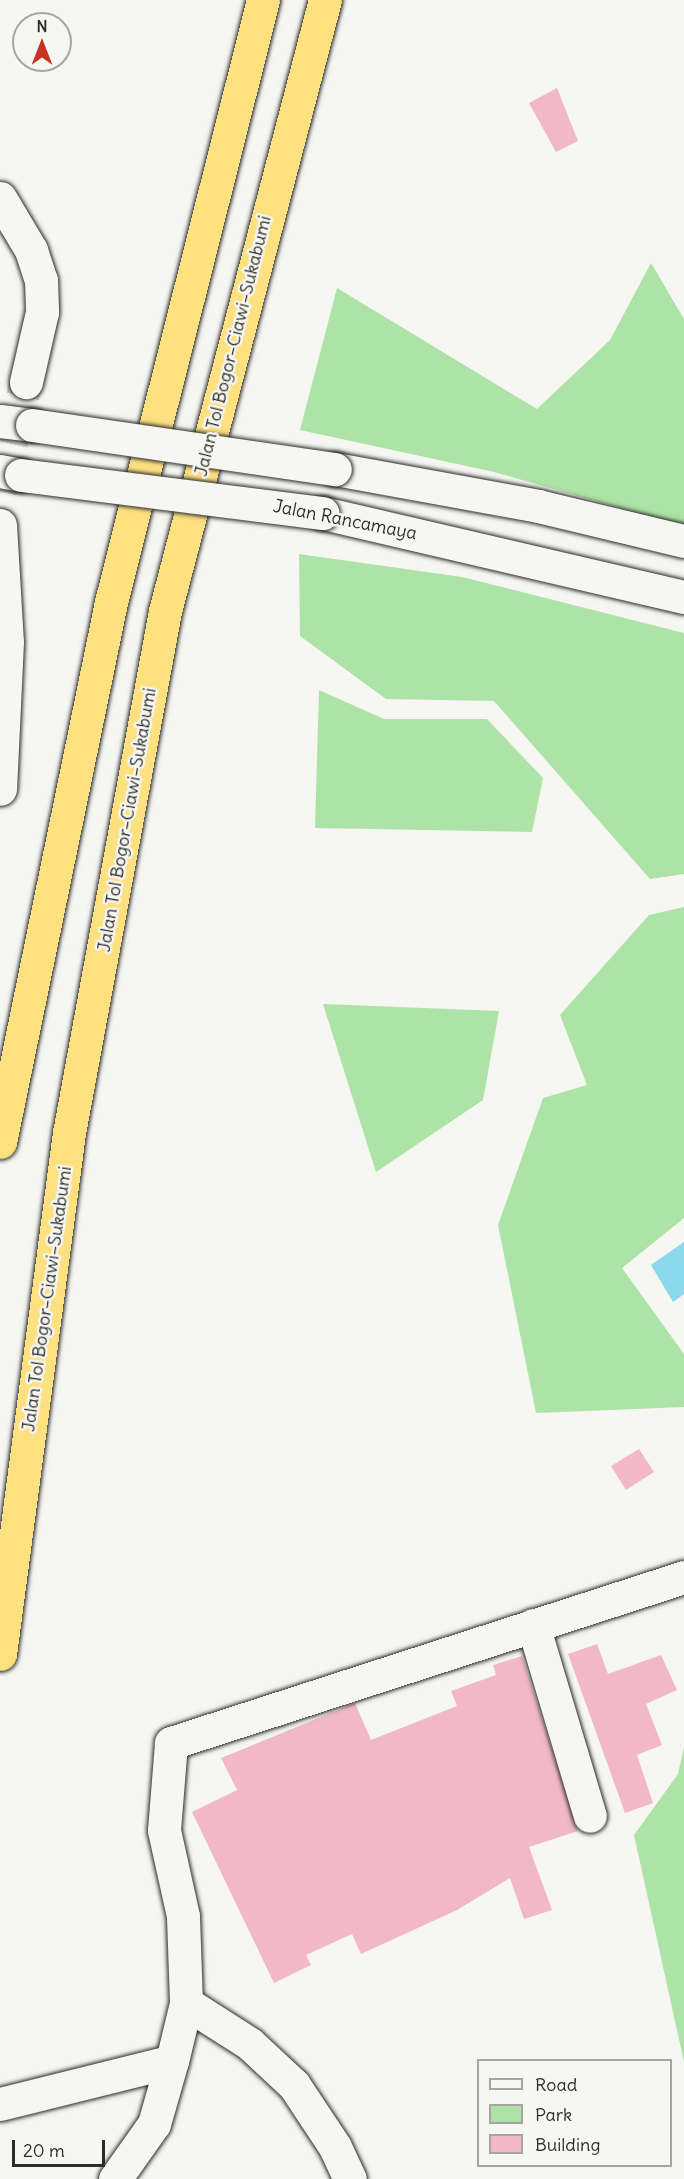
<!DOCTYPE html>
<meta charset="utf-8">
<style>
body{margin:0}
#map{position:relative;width:684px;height:2179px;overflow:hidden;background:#f6f6f2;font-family:Delius,sans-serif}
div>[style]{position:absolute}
.green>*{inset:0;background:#ade3a6}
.water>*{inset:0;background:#8bd7eb}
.building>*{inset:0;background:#f2b8c9}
.minor-tunnel>*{height:33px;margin-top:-16.5px;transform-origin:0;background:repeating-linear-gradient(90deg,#cdcdca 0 33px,transparent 0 49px)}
.roads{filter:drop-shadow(0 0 2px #2b2b2b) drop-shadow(0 0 2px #2b2b2b)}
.minor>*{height:33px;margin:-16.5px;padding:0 16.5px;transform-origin:16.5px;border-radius:16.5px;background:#f6f6f2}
.highway>*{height:33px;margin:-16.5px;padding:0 16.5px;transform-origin:16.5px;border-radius:16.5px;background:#fde080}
.bridges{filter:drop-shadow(0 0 2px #2b2b2b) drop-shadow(0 0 2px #2b2b2b)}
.minor-bridge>*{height:33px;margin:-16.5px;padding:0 16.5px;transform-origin:16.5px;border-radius:16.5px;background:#f6f6f2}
span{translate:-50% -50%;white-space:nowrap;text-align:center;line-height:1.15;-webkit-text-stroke:5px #f6f6f2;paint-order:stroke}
.street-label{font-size:18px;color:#2b2b2b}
.legend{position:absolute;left:477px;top:2059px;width:195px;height:108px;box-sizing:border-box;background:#f6f6f2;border:2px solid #a5a5a2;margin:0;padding:8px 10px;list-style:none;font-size:18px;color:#2b2b2b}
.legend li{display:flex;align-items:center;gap:12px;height:30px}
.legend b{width:30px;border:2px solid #a5a5a2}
.north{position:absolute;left:12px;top:12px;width:60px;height:60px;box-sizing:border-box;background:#f6f6f2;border:2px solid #a5a5a2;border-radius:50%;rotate:0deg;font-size:16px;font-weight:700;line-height:24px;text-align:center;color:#2b2b2b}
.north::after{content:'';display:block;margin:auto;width:21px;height:27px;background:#c8321e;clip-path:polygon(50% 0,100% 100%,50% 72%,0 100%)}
.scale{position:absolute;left:12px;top:2140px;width:93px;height:27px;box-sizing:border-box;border:3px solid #2b2b2b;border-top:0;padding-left:8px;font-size:18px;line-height:21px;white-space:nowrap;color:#2b2b2b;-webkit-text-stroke:4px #f6f6f2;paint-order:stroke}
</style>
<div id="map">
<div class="green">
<div style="clip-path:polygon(651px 263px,684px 319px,684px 526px,494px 472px,300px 430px,337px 288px,537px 409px,610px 340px)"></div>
<div style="clip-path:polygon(299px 554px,462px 577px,684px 633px,684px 874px,650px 879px,494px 701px,386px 699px,300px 636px)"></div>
<div style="clip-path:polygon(319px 690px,384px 719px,487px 719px,543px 778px,532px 832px,315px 828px)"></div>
<div style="clip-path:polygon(684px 907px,684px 1218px,622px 1268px,684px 1354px,684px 1407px,536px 1413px,498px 1225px,543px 1098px,587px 1085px,560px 1015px,649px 915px)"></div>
<div style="clip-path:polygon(323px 1004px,499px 1011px,483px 1100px,376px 1172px)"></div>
<div style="clip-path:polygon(684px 1747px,684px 2062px,634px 1835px,678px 1774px)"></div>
</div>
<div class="water">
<div style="clip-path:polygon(684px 1242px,684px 1294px,673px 1302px,651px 1265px)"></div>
</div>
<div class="building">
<div style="clip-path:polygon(557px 88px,578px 141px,556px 152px,529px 103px)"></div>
<div style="clip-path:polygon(639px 1449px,654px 1472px,626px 1490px,611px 1466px)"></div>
<div style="clip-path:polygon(597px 1644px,608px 1674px,661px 1655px,677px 1690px,646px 1704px,662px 1745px,637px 1755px,653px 1803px,625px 1813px,568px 1654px)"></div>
<div style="clip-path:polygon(522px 1656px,578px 1831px,529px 1847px,552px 1910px,524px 1919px,510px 1878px,457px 1910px,361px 1954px,352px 1934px,306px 1955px,311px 1965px,274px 1983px,192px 1812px,237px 1790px,221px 1758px,355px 1703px,371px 1740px,457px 1706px,451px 1691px,496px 1675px,493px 1665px)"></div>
</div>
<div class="minor-tunnel">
<div style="left:0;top:491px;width:112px;rotate:-76.6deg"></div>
</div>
<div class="roads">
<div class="minor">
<div style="left:0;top:198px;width:61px;rotate:59.2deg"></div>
<div style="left:31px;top:250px;width:32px;rotate:72deg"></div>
<div style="left:41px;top:280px;width:32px;rotate:88deg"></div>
<div style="left:42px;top:312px;width:72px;rotate:102.9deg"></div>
<div style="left:0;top:421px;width:32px;rotate:7deg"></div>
<div style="left:335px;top:469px;width:206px;rotate:10.3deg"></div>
<div style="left:538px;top:506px;width:150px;rotate:13.5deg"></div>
<div style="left:0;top:471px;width:21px;rotate:11deg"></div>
<div style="left:323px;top:513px;width:371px;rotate:13.1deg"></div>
<div style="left:0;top:525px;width:117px;rotate:86.6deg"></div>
<div style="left:7px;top:642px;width:147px;rotate:92.7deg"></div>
<div style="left:533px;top:1625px;width:199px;rotate:73.4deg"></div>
<div style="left:186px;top:2003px;width:76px;rotate:32.6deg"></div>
<div style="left:250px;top:2044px;width:60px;rotate:43deg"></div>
<div style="left:294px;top:2085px;width:74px;rotate:56.5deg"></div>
<div style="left:335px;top:2147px;width:35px;rotate:65deg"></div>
<div style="left:0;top:2104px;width:177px;rotate:-14deg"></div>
<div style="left:172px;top:2061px;width:60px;rotate:-76.4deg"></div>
<div style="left:186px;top:2003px;width:87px;rotate:-92deg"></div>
<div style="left:183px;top:1916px;width:88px;rotate:-102.5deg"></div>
<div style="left:164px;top:1830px;width:87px;rotate:-85.4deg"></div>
<div style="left:171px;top:1743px;width:539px;rotate:-17.93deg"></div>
<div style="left:115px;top:2179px;width:67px;rotate:-54.7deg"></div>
<div style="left:154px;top:2124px;width:66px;rotate:-74.1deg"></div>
</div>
<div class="highway">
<div style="left:0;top:1142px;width:551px;rotate:-78.38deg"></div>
<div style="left:111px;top:602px;width:621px;rotate:-75.83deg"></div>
<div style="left:0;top:1654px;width:526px;rotate:-82.46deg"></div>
<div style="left:69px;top:1133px;width:531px;rotate:-79.58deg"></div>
<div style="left:165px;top:611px;width:632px;rotate:-75.33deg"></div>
</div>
</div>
<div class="bridges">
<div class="minor-bridge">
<div style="left:32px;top:425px;width:306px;rotate:8.3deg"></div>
<div style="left:21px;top:475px;width:304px;rotate:7.2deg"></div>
</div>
</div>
<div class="street-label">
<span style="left:233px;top:346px;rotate:-76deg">Jalan Tol Bogor–Ciawi–Sukabumi</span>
<span style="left:345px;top:520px;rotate:11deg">Jalan Rancamaya</span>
<span style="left:127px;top:820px;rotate:-80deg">Jalan Tol Bogor–Ciawi–Sukabumi</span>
<span style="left:47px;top:1299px;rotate:-82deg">Jalan Tol Bogor–Ciawi–Sukabumi</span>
</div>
<ul class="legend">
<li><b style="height:8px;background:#f6f6f2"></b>Road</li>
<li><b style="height:16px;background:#ade3a6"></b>Park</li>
<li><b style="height:16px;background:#f2b8c9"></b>Building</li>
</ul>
<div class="north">N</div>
<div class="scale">20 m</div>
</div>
